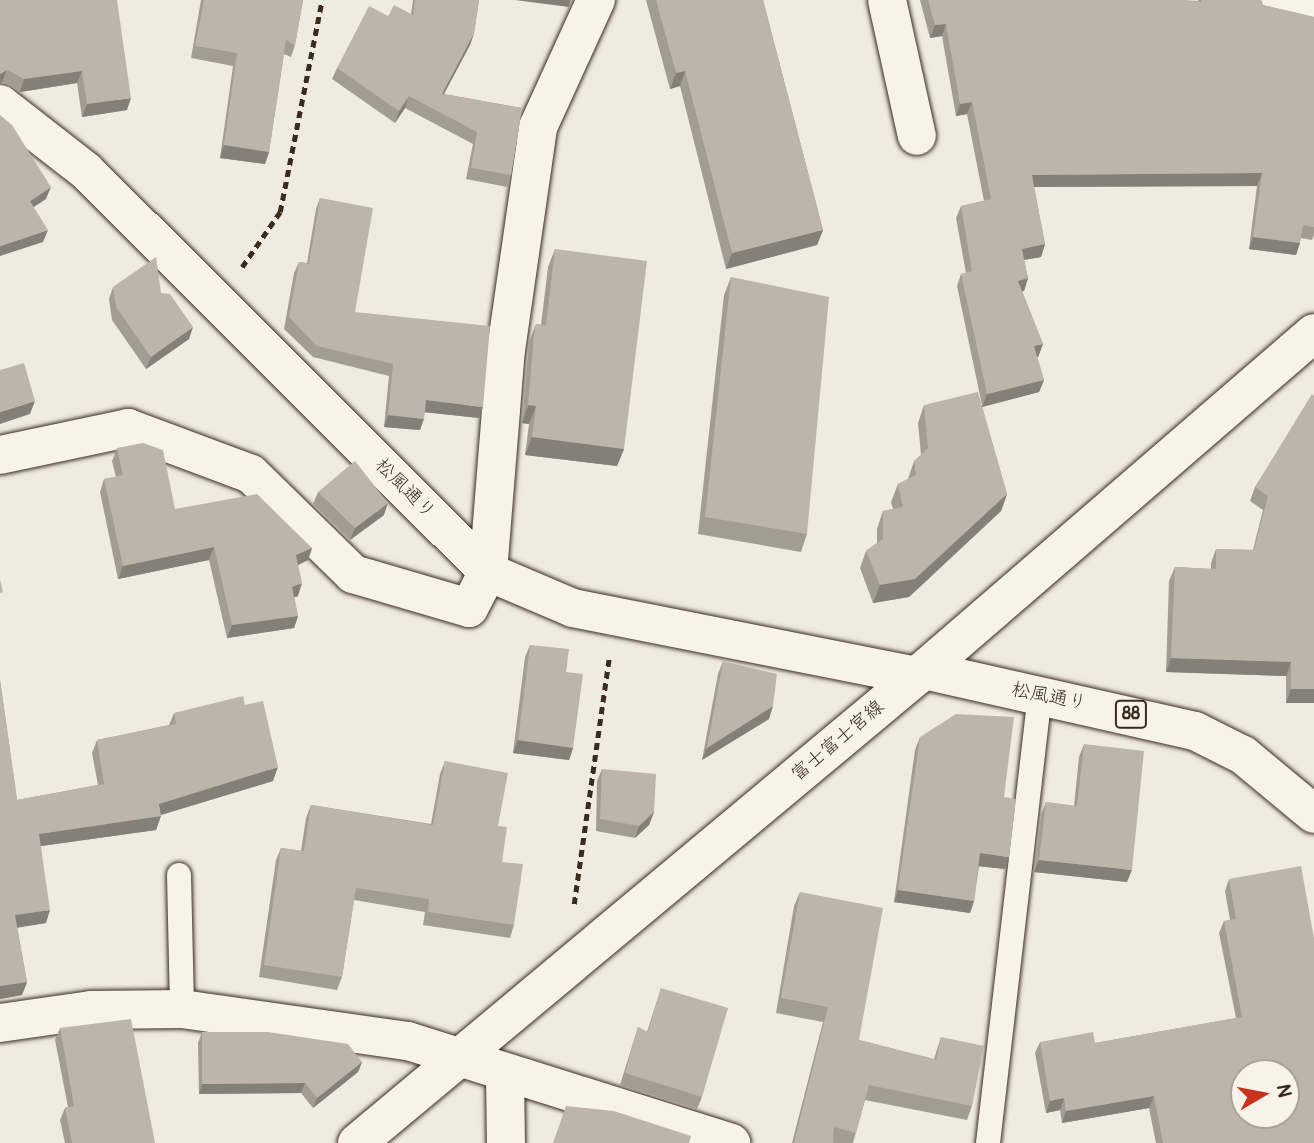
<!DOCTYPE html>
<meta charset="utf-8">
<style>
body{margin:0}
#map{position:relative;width:1314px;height:1143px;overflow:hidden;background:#efebe0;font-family:Pangolin,"Klee One",sans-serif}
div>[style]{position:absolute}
.path>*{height:4.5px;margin-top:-2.25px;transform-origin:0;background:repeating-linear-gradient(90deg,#3b2a1e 0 7px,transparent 0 12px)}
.roads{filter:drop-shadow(0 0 2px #3b2a1e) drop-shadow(0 0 2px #3b2a1e)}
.lane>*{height:24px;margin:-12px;padding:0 12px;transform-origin:12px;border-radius:12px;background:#f7f3e8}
.street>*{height:38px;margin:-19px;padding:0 19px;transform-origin:19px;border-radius:19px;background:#f7f3e8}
.secondary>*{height:38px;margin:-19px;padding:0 19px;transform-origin:19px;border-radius:19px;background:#f7f3e8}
.primary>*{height:38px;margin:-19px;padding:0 19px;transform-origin:19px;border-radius:19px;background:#f7f3e8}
.wall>*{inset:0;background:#a39c92}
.shaded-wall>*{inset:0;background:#847f77}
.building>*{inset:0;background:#bdb5aa}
span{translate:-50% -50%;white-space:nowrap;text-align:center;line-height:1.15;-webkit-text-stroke:7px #f7f3e8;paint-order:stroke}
.shield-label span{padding:2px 5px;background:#f7f3e8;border:2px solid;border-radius:5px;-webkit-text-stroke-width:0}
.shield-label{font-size:18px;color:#3b2a1e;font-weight:700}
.street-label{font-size:19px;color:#3b2a1e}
.north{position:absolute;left:1230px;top:1059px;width:70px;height:70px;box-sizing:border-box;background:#f7f3e8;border:2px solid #aca397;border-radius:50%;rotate:80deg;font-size:19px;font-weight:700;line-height:28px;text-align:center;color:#3b2a1e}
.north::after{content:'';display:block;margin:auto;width:24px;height:32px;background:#c8321e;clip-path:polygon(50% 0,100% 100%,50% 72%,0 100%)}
</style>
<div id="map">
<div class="path">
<div style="left:242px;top:267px;width:67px;rotate:-55.4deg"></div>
<div style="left:280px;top:212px;width:216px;rotate:-78.8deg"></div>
<div style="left:574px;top:904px;width:247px;rotate:-81.9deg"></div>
</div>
<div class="roads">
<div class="lane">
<div style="left:179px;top:875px;width:134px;rotate:88.7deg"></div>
<div style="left:988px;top:1143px;width:450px;rotate:-83.4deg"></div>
</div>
<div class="street">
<div style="left:887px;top:0;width:139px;rotate:77.6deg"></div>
<div style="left:1272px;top:0;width:43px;rotate:10.8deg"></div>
<div style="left:0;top:104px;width:109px;rotate:37.9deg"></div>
<div style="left:86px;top:171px;width:568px;rotate:44.93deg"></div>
<div style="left:488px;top:572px;width:92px;rotate:23deg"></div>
<div style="left:573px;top:608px;width:350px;rotate:11.2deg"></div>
<div style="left:0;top:455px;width:131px;rotate:-11.9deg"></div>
<div style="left:128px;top:428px;width:131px;rotate:20.5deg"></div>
<div style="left:251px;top:474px;width:143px;rotate:44.4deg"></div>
<div style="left:353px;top:574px;width:121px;rotate:16.3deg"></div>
<div style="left:469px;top:608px;width:41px;rotate:-62.2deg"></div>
<div style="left:488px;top:572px;width:223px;rotate:-85.4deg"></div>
<div style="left:506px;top:350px;width:225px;rotate:-81.8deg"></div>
<div style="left:538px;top:127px;width:140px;rotate:-65.5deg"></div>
<div style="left:0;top:1023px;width:92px;rotate:-8.1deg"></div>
<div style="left:91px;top:1010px;width:91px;rotate:-0.6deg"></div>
<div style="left:182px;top:1009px;width:228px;rotate:8.1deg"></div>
<div style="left:408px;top:1041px;width:339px;rotate:17.5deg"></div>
<div style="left:505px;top:1074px;width:69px;rotate:89.2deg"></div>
</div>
<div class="secondary">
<div style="left:357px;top:1143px;width:738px;rotate:-39.84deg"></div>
<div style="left:924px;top:670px;width:515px;rotate:-40.83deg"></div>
</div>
<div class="primary">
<div style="left:924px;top:670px;width:278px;rotate:12.7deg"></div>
<div style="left:1195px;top:731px;width:54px;rotate:26.6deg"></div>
<div style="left:1243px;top:755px;width:92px;rotate:39.7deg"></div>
</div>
</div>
<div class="wall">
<div style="clip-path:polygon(0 0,127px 110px,82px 117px,77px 83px,20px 92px,2px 82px,0 84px)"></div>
<div style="clip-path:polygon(201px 0,303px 0,295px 45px,291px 57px,284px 54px,269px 152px,265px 164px,220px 158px,233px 66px,191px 58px)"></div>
<div style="clip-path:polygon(413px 0,479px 0,474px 33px,470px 45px,444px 94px,522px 108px,511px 175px,507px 187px,466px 179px,473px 144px,405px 108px,395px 123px,332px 79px,337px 68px,411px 14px)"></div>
<div style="clip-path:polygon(646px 0,763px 0,823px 230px,817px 245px,726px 269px,680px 86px,670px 89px)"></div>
<div style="clip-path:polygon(920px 0,1178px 0,1198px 1px,1198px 0,1261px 0,1263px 5px,1314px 17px,1314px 235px,1312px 240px,1301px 238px,1296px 255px,1249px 249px,1257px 186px,1034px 187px,1045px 244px,1041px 257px,1024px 260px,1028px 278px,1024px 291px,1022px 291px,1043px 344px,1038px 357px,1037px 357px,1044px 380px,1039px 392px,982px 407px,1007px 494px,1001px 511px,909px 597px,873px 603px,860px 568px,866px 551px,877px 543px,877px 529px,883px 511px,893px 509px,891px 502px,898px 484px,908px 479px,914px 461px,921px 455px,918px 423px,924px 405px,982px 405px,957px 286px,961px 274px,966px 273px,956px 218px,961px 206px,984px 201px,967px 114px,956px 116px,942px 36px,930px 38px)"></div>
<div style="clip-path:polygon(320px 198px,355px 312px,479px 418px,425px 412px,420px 430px,384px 427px,389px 376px,313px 357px,284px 329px,294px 273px,299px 262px,307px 263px,316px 209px)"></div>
<div style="clip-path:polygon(555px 249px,624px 449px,617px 466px,525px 455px,529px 424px,522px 423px,529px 342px,536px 324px,541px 325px,548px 267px)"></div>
<div style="clip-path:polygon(731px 277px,807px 534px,801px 552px,698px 534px,724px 295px)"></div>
<div style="clip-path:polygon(113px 287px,189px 339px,146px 369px,112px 320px,109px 299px)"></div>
<div style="clip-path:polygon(1314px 396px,1314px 703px,1286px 703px,1286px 676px,1166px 672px,1169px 581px,1175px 567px,1211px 569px,1211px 563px,1216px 549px,1253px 550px,1263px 510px,1250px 501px,1255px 487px)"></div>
<div style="clip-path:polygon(117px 448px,175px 509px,312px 548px,308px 560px,298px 565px,298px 596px,294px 597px,298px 616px,294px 628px,227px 638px,209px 560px,118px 579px,100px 492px,104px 479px,116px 477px,112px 461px)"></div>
<div style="clip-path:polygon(318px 492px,384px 515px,350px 540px,313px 504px)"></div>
<div style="clip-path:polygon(530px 645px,566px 672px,573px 748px,569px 760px,513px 753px,525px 657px)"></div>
<div style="clip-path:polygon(723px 661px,769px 719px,702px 760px,718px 674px)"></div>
<div style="clip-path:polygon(0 680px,17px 800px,98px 785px,92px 753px,97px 740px,169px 725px,174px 713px,245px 705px,273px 781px,161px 815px,156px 830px,41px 846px,46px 923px,17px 927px,27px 982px,22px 995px,0 999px)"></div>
<div style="clip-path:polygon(920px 737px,1005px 869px,979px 866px,974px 901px,970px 913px,894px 902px,915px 750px)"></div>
<div style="clip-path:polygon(1084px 744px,1127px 882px,1034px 872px,1041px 815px,1046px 802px,1074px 806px,1079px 757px)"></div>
<div style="clip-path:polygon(445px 761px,498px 826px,502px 862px,514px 925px,510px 938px,423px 925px,425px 912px,354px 900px,342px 977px,337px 990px,259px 977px,276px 860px,281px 848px,301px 851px,306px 818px,311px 805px,431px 824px,440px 774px)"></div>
<div style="clip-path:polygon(602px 769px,654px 812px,649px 825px,635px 838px,596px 831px,597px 781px)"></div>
<div style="clip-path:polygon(1229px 879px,1314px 1143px,1156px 1143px,1149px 1108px,1062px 1123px,1060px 1110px,1046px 1113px,1035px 1053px,1040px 1042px,1095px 1043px,1236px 1018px,1219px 933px,1224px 921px,1230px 920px,1225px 891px)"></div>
<div style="clip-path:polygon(800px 892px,859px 1040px,934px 1059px,941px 1037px,972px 1106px,967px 1120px,865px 1100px,853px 1143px,792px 1143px,823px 1022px,776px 1013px,794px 906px)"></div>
<div style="clip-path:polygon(661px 988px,702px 1097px,697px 1109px,620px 1085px,638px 1027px,647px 1032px)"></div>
<div style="clip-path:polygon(60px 1028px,155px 1143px,65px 1143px,60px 1120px,65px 1108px,68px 1107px,55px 1040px)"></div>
<div style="clip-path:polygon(202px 1032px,362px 1062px,358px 1072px,313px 1108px,301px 1093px,199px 1094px,198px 1043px)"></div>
</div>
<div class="shaded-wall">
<div style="clip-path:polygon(515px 0,571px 0,569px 7px)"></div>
<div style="clip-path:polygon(946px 24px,942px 36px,930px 38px,935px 25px)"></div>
<div style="clip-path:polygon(474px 33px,470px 45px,438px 105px,442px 94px)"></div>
<div style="clip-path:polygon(7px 70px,2px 82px,0 84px,0 74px)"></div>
<div style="clip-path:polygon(82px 71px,77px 83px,20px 92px,24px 79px)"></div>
<div style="clip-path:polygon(685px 71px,680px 86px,670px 89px,676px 73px)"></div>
<div style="clip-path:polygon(409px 96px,405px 108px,395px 123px,399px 111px)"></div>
<div style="clip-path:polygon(131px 98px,127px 110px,82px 117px,87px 104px)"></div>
<div style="clip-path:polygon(972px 102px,967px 114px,956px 116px,960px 104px)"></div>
<div style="clip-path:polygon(224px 145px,269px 152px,265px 164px,220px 158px)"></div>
<div style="clip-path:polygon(1262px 173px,1257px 186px,1027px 187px,1032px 175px)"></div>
<div style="clip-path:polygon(51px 187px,46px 199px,25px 213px,30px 201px)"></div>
<div style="clip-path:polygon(48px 230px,43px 242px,0 256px,0 246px)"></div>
<div style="clip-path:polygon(823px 230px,817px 245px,726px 269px,732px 253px)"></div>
<div style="clip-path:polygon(1253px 237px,1300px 243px,1296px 255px,1249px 249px)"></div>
<div style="clip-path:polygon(1045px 244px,1041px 257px,1017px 261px,1022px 249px)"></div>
<div style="clip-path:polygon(1028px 278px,1024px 291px,1013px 294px,1018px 281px)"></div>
<div style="clip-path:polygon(193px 327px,189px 339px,146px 369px,151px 357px)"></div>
<div style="clip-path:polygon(1043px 344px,1038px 357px,1029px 358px,1034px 346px)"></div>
<div style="clip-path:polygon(1044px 380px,1039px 392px,982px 407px,987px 394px)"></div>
<div style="clip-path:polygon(426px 400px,483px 407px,479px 418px,422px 412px)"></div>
<div style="clip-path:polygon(35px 401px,30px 414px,0 424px,0 412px)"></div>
<div style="clip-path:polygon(528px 405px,536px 406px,529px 424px,522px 423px)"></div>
<div style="clip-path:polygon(388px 415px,424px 419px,420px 430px,384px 427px)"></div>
<div style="clip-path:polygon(532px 437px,624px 449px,617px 466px,525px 455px)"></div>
<div style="clip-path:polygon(1007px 494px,1001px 511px,909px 597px,873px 603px,880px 585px)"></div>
<div style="clip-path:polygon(388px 503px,384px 515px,350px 540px,355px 528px)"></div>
<div style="clip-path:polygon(214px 547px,209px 560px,118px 579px,123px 566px)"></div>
<div style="clip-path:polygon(312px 548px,308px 560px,292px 568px,296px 555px)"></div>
<div style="clip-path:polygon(302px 583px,298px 596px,288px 600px,292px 587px)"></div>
<div style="clip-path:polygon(298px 616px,294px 628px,227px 638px,232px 625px)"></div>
<div style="clip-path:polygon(1171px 658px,1291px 662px,1286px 676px,1166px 672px)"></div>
<div style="clip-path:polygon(1291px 689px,1314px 689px,1314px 703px,1286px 703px)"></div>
<div style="clip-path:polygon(773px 706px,769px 719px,702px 760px,707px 748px)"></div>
<div style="clip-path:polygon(518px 740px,573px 748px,569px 760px,513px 753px)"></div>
<div style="clip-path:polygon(278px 767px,273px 781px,154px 817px,159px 804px)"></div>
<div style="clip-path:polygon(654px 812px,649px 825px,635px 838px,639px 826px)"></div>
<div style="clip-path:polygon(161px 816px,156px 830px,34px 847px,39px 834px)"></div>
<div style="clip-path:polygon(980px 853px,1009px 857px,1005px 869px,976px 866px)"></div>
<div style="clip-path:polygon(1039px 860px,1132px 870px,1127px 882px,1034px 872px)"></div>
<div style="clip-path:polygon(898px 890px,974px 901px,970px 913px,894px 902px)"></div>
<div style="clip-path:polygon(50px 910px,46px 923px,10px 929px,15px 915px)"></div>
<div style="clip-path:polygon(27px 982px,22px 995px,0 999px,0 986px)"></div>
<div style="clip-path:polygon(362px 1062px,358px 1072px,313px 1108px,317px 1098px)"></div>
<div style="clip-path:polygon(305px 1083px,301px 1093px,199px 1094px,202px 1084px)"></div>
<div style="clip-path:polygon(1154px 1096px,1149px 1108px,1062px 1123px,1066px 1111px)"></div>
<div style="clip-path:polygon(1064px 1098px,1060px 1110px,1046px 1113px,1050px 1101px)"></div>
</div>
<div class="building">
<div style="clip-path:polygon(0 0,117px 0,131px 98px,87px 104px,82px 71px,24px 79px,7px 70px,0 74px)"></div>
<div style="clip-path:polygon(204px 0,303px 0,295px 45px,286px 40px,269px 152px,224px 145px,237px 53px,195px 46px)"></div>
<div style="clip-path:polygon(415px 0,479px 0,474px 33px,442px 94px,522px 108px,511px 175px,471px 168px,477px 132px,409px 96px,399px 111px,337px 68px,369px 6px,388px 16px,394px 5px,413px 15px)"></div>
<div style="clip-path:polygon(656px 0,763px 0,823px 230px,732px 253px,685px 71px,676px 73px)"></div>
<div style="clip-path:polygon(928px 0,1178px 0,1201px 2px,1201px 0,1261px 0,1263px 5px,1314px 17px,1314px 227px,1303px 225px,1300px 243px,1253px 237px,1262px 173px,1032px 175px,1045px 244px,1022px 249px,1028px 278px,1018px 281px,1043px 344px,1034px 346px,1044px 380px,987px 394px,961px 274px,972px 271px,961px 206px,991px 199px,972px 102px,960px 104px,946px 24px,935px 25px)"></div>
<div style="clip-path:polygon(0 115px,12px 125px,51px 187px,30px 201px,48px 230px,0 246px)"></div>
<div style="clip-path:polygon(320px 198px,373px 208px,355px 312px,490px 326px,483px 407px,426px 400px,424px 419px,388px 415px,393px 364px,317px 346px,289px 317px,299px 262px,309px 264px)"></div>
<div style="clip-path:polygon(555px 249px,647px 261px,624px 449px,532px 437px,536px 406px,528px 405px,534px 335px,536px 324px,546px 325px)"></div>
<div style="clip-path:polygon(156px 257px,161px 293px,170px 294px,193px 327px,151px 357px,116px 307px,113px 287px)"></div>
<div style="clip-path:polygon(731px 277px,829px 297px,807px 534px,705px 517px)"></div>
<div style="clip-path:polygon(24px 363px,35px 401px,0 412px,0 370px)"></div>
<div style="clip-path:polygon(978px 392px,1007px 494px,915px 579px,880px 585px,866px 551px,883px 539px,883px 511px,903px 507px,898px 484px,916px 475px,914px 461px,928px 448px,924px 405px)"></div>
<div style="clip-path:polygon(1312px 394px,1314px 396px,1314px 689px,1291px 689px,1291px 662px,1171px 658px,1175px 567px,1216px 569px,1216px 549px,1254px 550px,1268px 496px,1255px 487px)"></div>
<div style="clip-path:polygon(143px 443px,163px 450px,175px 509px,257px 494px,312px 548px,296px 555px,302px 583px,292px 587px,298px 616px,232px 625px,214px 547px,123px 566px,104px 479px,123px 475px,117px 448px)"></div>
<div style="clip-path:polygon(355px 461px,388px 503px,355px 528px,318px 492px)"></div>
<div style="clip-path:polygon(0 579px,3px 592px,0 593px)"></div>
<div style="clip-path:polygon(530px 645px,569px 649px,566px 672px,583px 674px,573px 748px,518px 740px)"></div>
<div style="clip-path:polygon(723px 661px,777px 674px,773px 706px,707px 748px)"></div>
<div style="clip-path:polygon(0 680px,17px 800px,104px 784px,97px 740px,176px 724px,174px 713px,243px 696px,245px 705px,263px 701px,278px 767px,159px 804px,161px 816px,39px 834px,50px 910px,15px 915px,27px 982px,0 986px)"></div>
<div style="clip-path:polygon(956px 714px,1014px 717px,1004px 797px,1016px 799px,1009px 857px,980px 853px,974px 901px,898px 890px,920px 737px)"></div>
<div style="clip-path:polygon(1084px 744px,1144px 751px,1132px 870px,1039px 860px,1046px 802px,1077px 806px)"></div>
<div style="clip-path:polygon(445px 761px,508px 773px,498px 826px,507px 827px,502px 862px,523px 864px,514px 925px,428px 912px,429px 899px,356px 888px,342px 977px,264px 965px,281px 848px,304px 851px,311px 805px,433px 825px)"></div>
<div style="clip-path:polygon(602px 769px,656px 774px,654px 812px,639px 826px,600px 819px)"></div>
<div style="clip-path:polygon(evenodd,1301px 866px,1314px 938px,1314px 1143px,1163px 1143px,1154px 1096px,1066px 1111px,1064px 1098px,1050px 1101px,1040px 1042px,1093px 1032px,1095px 1043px,1242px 1017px,1224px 921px,1236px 919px,1229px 879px,1301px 866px,1244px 1073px,1286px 1073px,1286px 1115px,1244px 1115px,1244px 1073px)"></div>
<div style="clip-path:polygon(800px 892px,883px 908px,859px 1040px,936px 1060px,941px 1037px,984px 1046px,972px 1106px,869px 1085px,856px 1133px,834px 1127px,833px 1143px,794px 1143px,828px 1007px,781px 998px)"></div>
<div style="clip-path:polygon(661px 988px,728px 1008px,702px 1097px,625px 1073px,638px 1027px,648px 1032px)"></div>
<div style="clip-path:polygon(131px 1019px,155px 1143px,72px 1143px,65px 1108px,74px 1106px,60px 1028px)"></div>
<div style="clip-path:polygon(202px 1032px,268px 1032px,348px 1044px,362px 1062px,317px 1098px,305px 1083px,202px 1084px)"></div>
<div style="clip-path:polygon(566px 1106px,614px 1111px,691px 1136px,689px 1143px,553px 1143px)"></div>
</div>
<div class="shield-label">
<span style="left:1131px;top:714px">88</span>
</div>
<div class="street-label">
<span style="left:405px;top:489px;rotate:45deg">松風通り</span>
<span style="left:1049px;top:697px;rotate:11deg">松風通り</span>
<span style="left:838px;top:741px;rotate:-40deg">富士富士宮線</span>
</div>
<div class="north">N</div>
</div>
